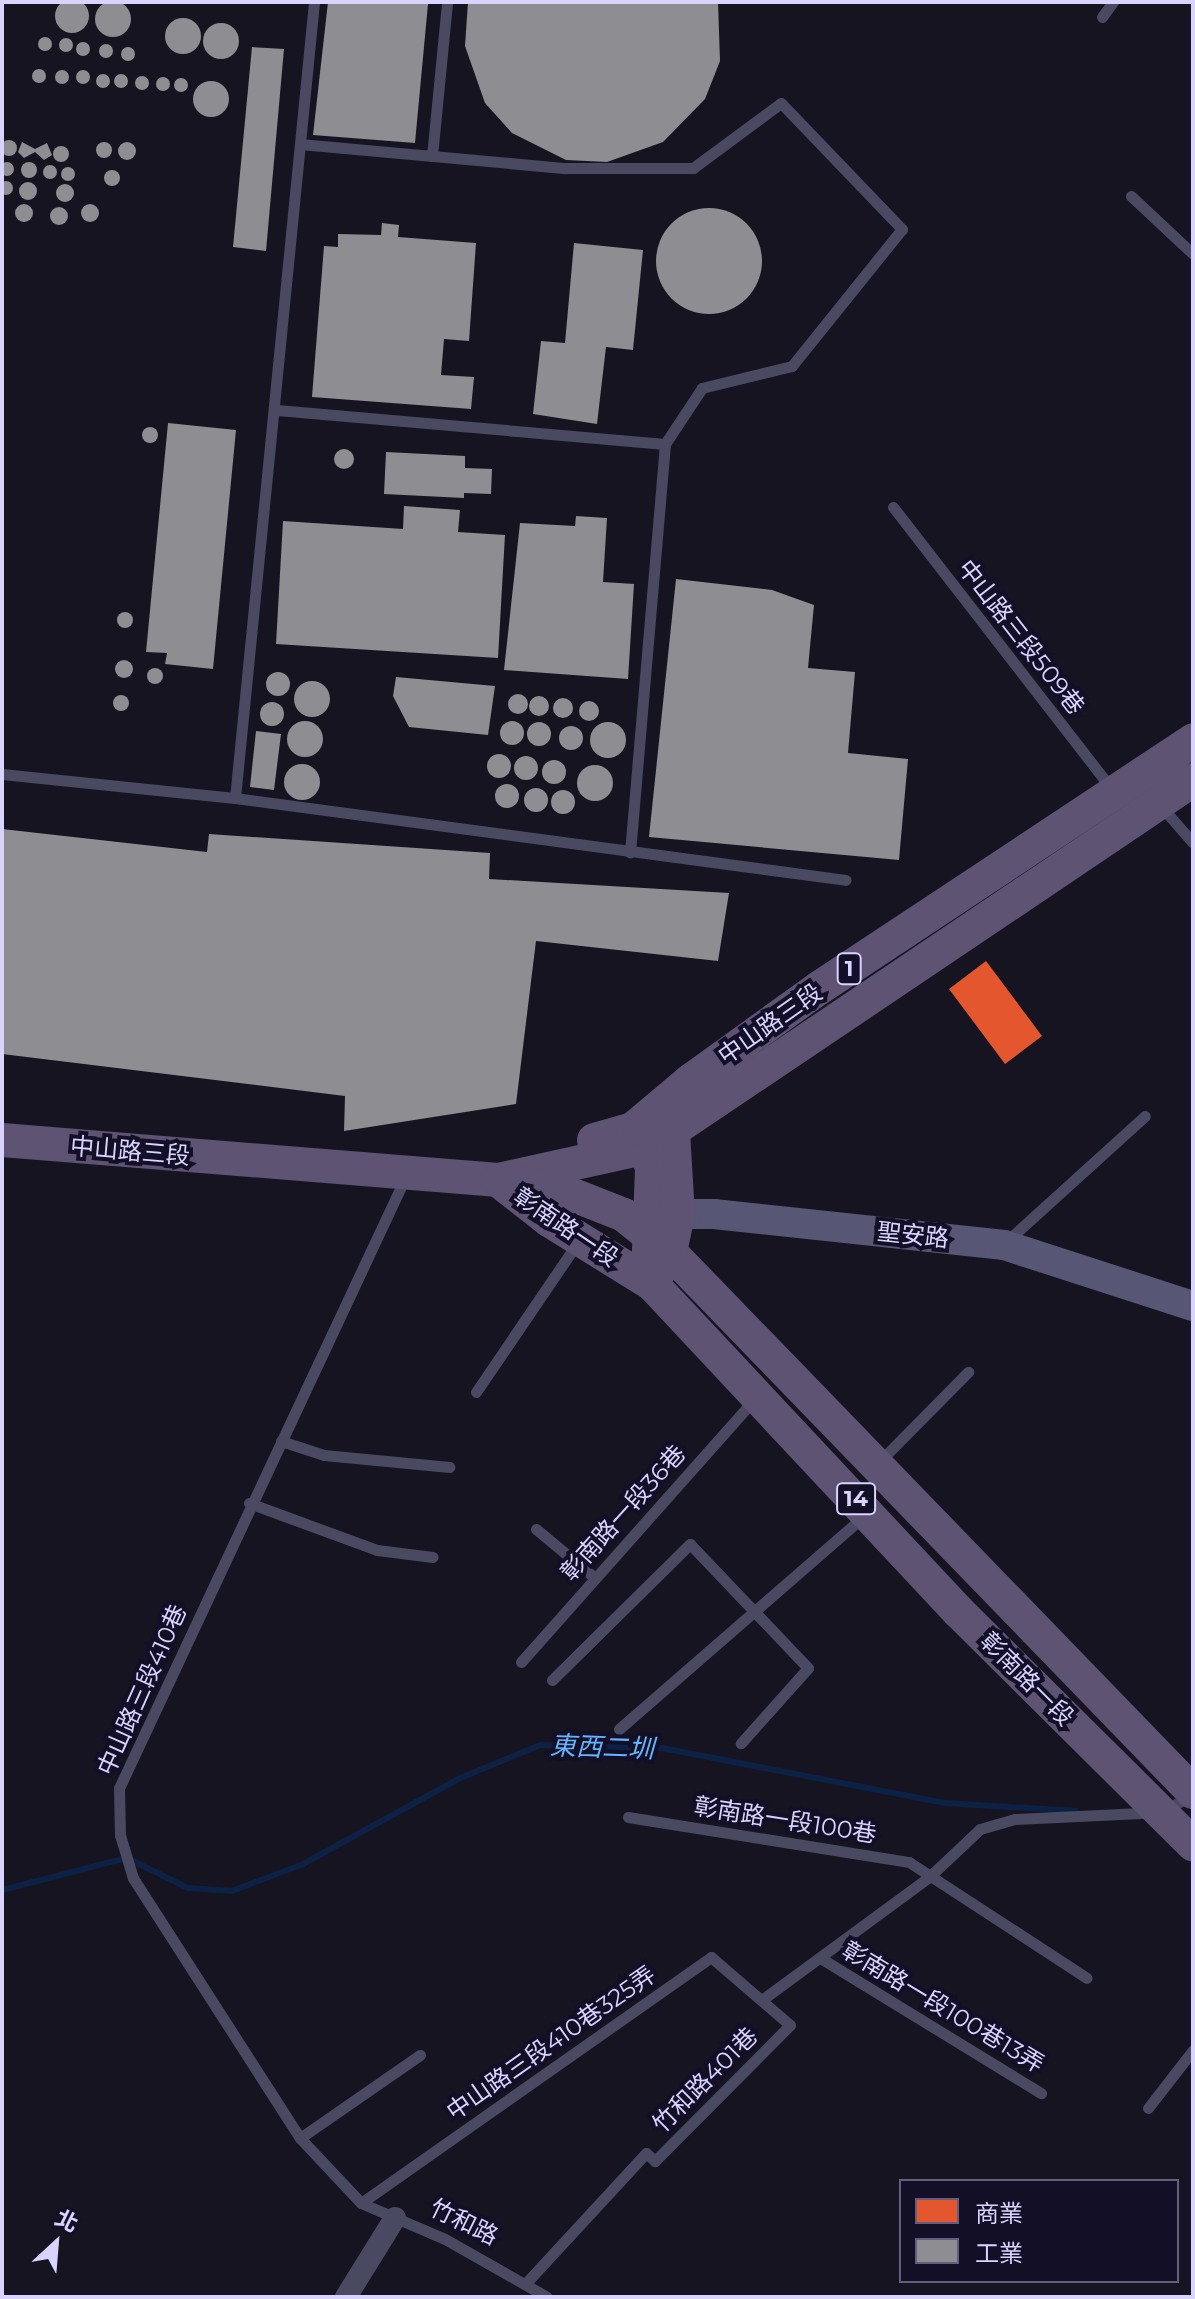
<!DOCTYPE html>
<meta charset="utf-8">
<style>
body{margin:0}
#map{position:relative;width:1195px;height:2299px;overflow:hidden;background:#161421;font-family:Montserrat,"Noto Sans TC",sans-serif}
div>[style]{position:absolute}
.shops>*{inset:0;background:#e4572e}
.industry>*{inset:0;background:#8d8d92}
.round{border-radius:50%}
.stream>*{height:6px;margin:-3px;padding:0 3px;transform-origin:3px;border-radius:3px;background:#0d2144}
.lane>*{height:11px;margin:-5.5px;padding:0 5.5px;transform-origin:5.5px;border-radius:5.5px;background:#4a4962}
.street>*{height:22px;margin:-11px;padding:0 11px;transform-origin:11px;border-radius:11px;background:#4a4962}
.secondary>*{height:30px;margin:-15px;padding:0 15px;transform-origin:15px;border-radius:15px;background:#575674}
.primary>*{height:34px;margin:-17px;padding:0 17px;transform-origin:17px;border-radius:17px;background:#5e5373}
span{translate:-50% -50%;white-space:nowrap;text-align:center;line-height:1.15;-webkit-text-stroke:8px #130f26;paint-order:stroke}
.shield-label span{padding:2px 6px;background:#130f26;border:2px solid;border-radius:6px;-webkit-text-stroke-width:0}
.shield-label{font-size:22px;color:#d9d4ff;font-weight:700}
.street-label{font-size:24px;color:#d9d4ff}
.water-label{font-size:26px;color:#62b6ff;font-style:italic}
.frame{position:absolute;inset:0;border:4px solid #d9d4ff;pointer-events:none}
.legend{position:absolute;left:899px;top:2179px;width:280px;height:104px;box-sizing:border-box;background:#130f26;border:2px solid #625e7d;margin:0;padding:10px 14px;list-style:none;font-size:24px;color:#d9d4ff}
.legend li{display:flex;align-items:center;gap:16px;height:40px}
.legend b{width:40px;border:2px solid #625e7d}
.north{position:absolute;left:16px;top:2203px;width:80px;height:80px;-webkit-text-stroke:6px #130f26;paint-order:stroke;rotate:26deg;font-size:22px;font-weight:700;line-height:32px;text-align:center;color:#d9d4ff}
.north::after{content:'';display:block;margin:auto;width:28px;height:36px;background:#d9d4ff;clip-path:polygon(50% 0,100% 100%,50% 72%,0 100%)}
</style>
<div id="map">
<div class="shops">
<div style="clip-path:polygon(986px 961px,1042px 1036px,1005px 1064px,949px 989px)"></div>
</div>
<div class="industry">
<div class="round" style="left:55px;top:-1px;width:34px;height:34px"></div>
<div class="round" style="left:95px;top:1px;width:36px;height:36px"></div>
<div style="clip-path:polygon(328px 2px,428px 4px,415px 143px,313px 135px)"></div>
<div style="clip-path:polygon(468px 2px,718px 2px,720px 61px,705px 99px,663px 142px,607px 162px,566px 160px,512px 133px,485px 103px,465px 46px)"></div>
<div class="round" style="left:165px;top:18px;width:36px;height:36px"></div>
<div class="round" style="left:203px;top:23px;width:36px;height:36px"></div>
<div class="round" style="left:38px;top:37px;width:14px;height:14px"></div>
<div class="round" style="left:59px;top:38px;width:14px;height:14px"></div>
<div class="round" style="left:76px;top:42px;width:14px;height:14px"></div>
<div class="round" style="left:99px;top:44px;width:14px;height:14px"></div>
<div style="clip-path:polygon(252px 47px,284px 49px,266px 251px,233px 247px)"></div>
<div class="round" style="left:121px;top:47px;width:14px;height:14px"></div>
<div class="round" style="left:32px;top:69px;width:14px;height:14px"></div>
<div class="round" style="left:55px;top:70px;width:14px;height:14px"></div>
<div class="round" style="left:76px;top:70px;width:14px;height:14px"></div>
<div class="round" style="left:96px;top:74px;width:14px;height:14px"></div>
<div class="round" style="left:114px;top:74px;width:14px;height:14px"></div>
<div class="round" style="left:135px;top:76px;width:14px;height:14px"></div>
<div class="round" style="left:156px;top:77px;width:14px;height:14px"></div>
<div class="round" style="left:174px;top:78px;width:14px;height:14px"></div>
<div class="round" style="left:193px;top:81px;width:36px;height:36px"></div>
<div class="round" style="left:1px;top:140px;width:16px;height:16px"></div>
<div class="round" style="left:96px;top:142px;width:16px;height:16px"></div>
<div style="clip-path:polygon(22px 142px,35px 149px,47px 143px,52px 155px,44px 160px,35px 152px,24px 158px,18px 152px)"></div>
<div class="round" style="left:118px;top:142px;width:18px;height:18px"></div>
<div class="round" style="left:53px;top:146px;width:16px;height:16px"></div>
<div class="round" style="left:21px;top:162px;width:16px;height:16px"></div>
<div class="round" style="left:0;top:162px;width:14px;height:14px"></div>
<div class="round" style="left:43px;top:165px;width:14px;height:14px"></div>
<div class="round" style="left:61px;top:167px;width:14px;height:14px"></div>
<div class="round" style="left:104px;top:170px;width:16px;height:16px"></div>
<div class="round" style="left:-1px;top:181px;width:14px;height:14px"></div>
<div class="round" style="left:19px;top:182px;width:18px;height:18px"></div>
<div class="round" style="left:56px;top:184px;width:18px;height:18px"></div>
<div class="round" style="left:15px;top:204px;width:18px;height:18px"></div>
<div class="round" style="left:81px;top:204px;width:18px;height:18px"></div>
<div class="round" style="left:50px;top:207px;width:18px;height:18px"></div>
<div class="round" style="left:656px;top:208px;width:106px;height:106px"></div>
<div style="clip-path:polygon(382px 223px,399px 225px,398px 237px,476px 243px,469px 341px,444px 339px,441px 375px,474px 377px,471px 409px,312px 397px,324px 246px,338px 247px,338px 234px,381px 235px)"></div>
<div style="clip-path:polygon(574px 243px,643px 250px,633px 350px,606px 347px,597px 424px,533px 414px,541px 341px,565px 343px)"></div>
<div style="clip-path:polygon(168px 423px,236px 430px,213px 669px,165px 664px,167px 653px,146px 652px)"></div>
<div class="round" style="left:142px;top:427px;width:16px;height:16px"></div>
<div class="round" style="left:334px;top:449px;width:20px;height:20px"></div>
<div style="clip-path:polygon(386px 452px,465px 456px,465px 468px,492px 469px,491px 494px,464px 493px,464px 498px,384px 494px)"></div>
<div style="clip-path:polygon(404px 506px,460px 510px,458px 532px,505px 535px,498px 658px,276px 644px,283px 521px,403px 529px)"></div>
<div style="clip-path:polygon(576px 516px,607px 518px,603px 582px,634px 584px,628px 679px,504px 670px,520px 523px,575px 526px)"></div>
<div style="clip-path:polygon(676px 579px,772px 590px,814px 605px,808px 668px,855px 672px,848px 753px,908px 759px,899px 860px,649px 837px)"></div>
<div class="round" style="left:117px;top:612px;width:16px;height:16px"></div>
<div class="round" style="left:115px;top:660px;width:18px;height:18px"></div>
<div class="round" style="left:147px;top:668px;width:16px;height:16px"></div>
<div class="round" style="left:266px;top:672px;width:24px;height:24px"></div>
<div style="clip-path:polygon(396px 677px,495px 686px,488px 735px,409px 727px,393px 696px)"></div>
<div class="round" style="left:294px;top:681px;width:36px;height:36px"></div>
<div class="round" style="left:508px;top:694px;width:20px;height:20px"></div>
<div class="round" style="left:113px;top:695px;width:16px;height:16px"></div>
<div class="round" style="left:529px;top:696px;width:20px;height:20px"></div>
<div class="round" style="left:553px;top:698px;width:20px;height:20px"></div>
<div class="round" style="left:579px;top:701px;width:20px;height:20px"></div>
<div class="round" style="left:260px;top:702px;width:24px;height:24px"></div>
<div class="round" style="left:287px;top:721px;width:36px;height:36px"></div>
<div class="round" style="left:500px;top:721px;width:24px;height:24px"></div>
<div class="round" style="left:590px;top:722px;width:36px;height:36px"></div>
<div class="round" style="left:527px;top:722px;width:24px;height:24px"></div>
<div class="round" style="left:559px;top:726px;width:24px;height:24px"></div>
<div style="clip-path:polygon(256px 731px,281px 734px,274px 790px,250px 787px)"></div>
<div class="round" style="left:487px;top:754px;width:24px;height:24px"></div>
<div class="round" style="left:514px;top:756px;width:24px;height:24px"></div>
<div class="round" style="left:542px;top:760px;width:24px;height:24px"></div>
<div class="round" style="left:284px;top:764px;width:36px;height:36px"></div>
<div class="round" style="left:577px;top:765px;width:36px;height:36px"></div>
<div class="round" style="left:495px;top:784px;width:24px;height:24px"></div>
<div class="round" style="left:524px;top:788px;width:24px;height:24px"></div>
<div class="round" style="left:551px;top:790px;width:24px;height:24px"></div>
<div style="clip-path:polygon(2px 829px,207px 852px,209px 834px,490px 853px,489px 879px,729px 893px,718px 961px,536px 941px,516px 1104px,344px 1131px,345px 1096px,2px 1054px)"></div>
</div>
<div class="stream">
<div style="left:2px;top:1890px;width:129px;rotate:-14.4deg"></div>
<div style="left:127px;top:1858px;width:68px;rotate:26.2deg"></div>
<div style="left:188px;top:1888px;width:44px;rotate:3.9deg"></div>
<div style="left:232px;top:1891px;width:76px;rotate:-20.8deg"></div>
<div style="left:303px;top:1864px;width:177px;rotate:-28.7deg"></div>
<div style="left:458px;top:1779px;width:89px;rotate:-22.5deg"></div>
<div style="left:540px;top:1745px;width:122px;rotate:1.4deg"></div>
<div style="left:662px;top:1748px;width:288px;rotate:11deg"></div>
<div style="left:945px;top:1803px;width:131px;rotate:3.5deg"></div>
</div>
<div class="lane">
<div style="left:1102px;top:17px;width:19px;rotate:-54deg"></div>
<div style="left:300px;top:144px;width:267px;rotate:5.2deg"></div>
<div style="left:566px;top:168px;width:127px"></div>
<div style="left:693px;top:168px;width:109px;rotate:-36.5deg"></div>
<div style="left:781px;top:103px;width:175px;rotate:46.2deg"></div>
<div style="left:902px;top:229px;width:176px;rotate:128.8deg"></div>
<div style="left:792px;top:366px;width:93px;rotate:166.3deg"></div>
<div style="left:702px;top:388px;width:67px;rotate:123.5deg"></div>
<div style="left:432px;top:156px;width:155px;rotate:-84.4deg"></div>
<div style="left:1131px;top:196px;width:85px;rotate:43.1deg"></div>
<div style="left:277px;top:410px;width:389px;rotate:5deg"></div>
<div style="left:665px;top:444px;width:410px;rotate:94.9deg"></div>
<div style="left:893px;top:507px;width:357px;rotate:52.2deg"></div>
<div style="left:2px;top:774px;width:234px;rotate:5.9deg"></div>
<div style="left:235px;top:798px;width:616px;rotate:7.64deg"></div>
<div style="left:235px;top:798px;width:800px;rotate:-84.33deg"></div>
<div style="left:1160px;top:805px;width:50px;rotate:49deg"></div>
<div style="left:406px;top:1176px;width:676px;rotate:115.12deg"></div>
<div style="left:119px;top:1788px;width:47px;rotate:88.8deg"></div>
<div style="left:120px;top:1835px;width:45px;rotate:73.2deg"></div>
<div style="left:133px;top:1878px;width:309px;rotate:57.3deg"></div>
<div style="left:300px;top:2138px;width:89px;rotate:46.8deg"></div>
<div style="left:361px;top:2203px;width:91px;rotate:23.2deg"></div>
<div style="left:445px;top:2239px;width:117px;rotate:29.6deg"></div>
<div style="left:1007px;top:1241px;width:186px;rotate:-42.2deg"></div>
<div style="left:476px;top:1392px;width:181px;rotate:-55.8deg"></div>
<div style="left:281px;top:1441px;width:45px;rotate:18deg"></div>
<div style="left:324px;top:1455px;width:126px;rotate:5.5deg"></div>
<div style="left:879px;top:1462px;width:127px;rotate:-45.3deg"></div>
<div style="left:249px;top:1503px;width:136px;rotate:20.2deg"></div>
<div style="left:377px;top:1550px;width:56px;rotate:7.1deg"></div>
<div style="left:536px;top:1529px;width:77px;rotate:39.7deg"></div>
<div style="left:521px;top:1662px;width:353px;rotate:-48.4deg"></div>
<div style="left:552px;top:1680px;width:194px;rotate:-44.6deg"></div>
<div style="left:690px;top:1544px;width:171px;rotate:46.4deg"></div>
<div style="left:808px;top:1668px;width:101px;rotate:131.8deg"></div>
<div style="left:619px;top:1729px;width:323px;rotate:-41deg"></div>
<div style="left:628px;top:1817px;width:285px;rotate:9.1deg"></div>
<div style="left:909px;top:1862px;width:212px;rotate:33.1deg"></div>
<div style="left:822px;top:1959px;width:257px;rotate:31.5deg"></div>
<div style="left:763px;top:1999px;width:205px;rotate:-36.3deg"></div>
<div style="left:928px;top:1878px;width:71px;rotate:-43.3deg"></div>
<div style="left:980px;top:1829px;width:36px;rotate:-16deg"></div>
<div style="left:1015px;top:1819px;width:147px;rotate:-2.7deg"></div>
<div style="left:1162px;top:1812px;width:34px;rotate:-30deg"></div>
<div style="left:1148px;top:2108px;width:73px;rotate:-52.2deg"></div>
<div style="left:300px;top:2138px;width:146px;rotate:-34.7deg"></div>
<div style="left:361px;top:2203px;width:428px;rotate:-35.1deg"></div>
<div style="left:711px;top:1957px;width:104px;rotate:40.7deg"></div>
<div style="left:790px;top:2025px;width:192px;rotate:134.8deg"></div>
<div style="left:655px;top:2161px;width:12px;rotate:-138deg"></div>
<div style="left:646px;top:2153px;width:177px;rotate:132.7deg"></div>
</div>
<div class="street">
<div style="left:346px;top:2297px;width:93px;rotate:-58.2deg"></div>
</div>
<div class="secondary">
<div style="left:654px;top:1214px;width:60px"></div>
<div style="left:714px;top:1214px;width:292px;rotate:6.1deg"></div>
<div style="left:1004px;top:1245px;width:199px;rotate:17.9deg"></div>
</div>
<div class="primary">
<div style="left:642px;top:1139px;width:31px;rotate:71deg"></div>
<div style="left:652px;top:1168px;width:83px;rotate:92.1deg"></div>
<div style="left:2px;top:1140px;width:498px;rotate:4.6deg"></div>
<div style="left:498px;top:1180px;width:154px;rotate:-12.4deg"></div>
<div style="left:648px;top:1147px;width:657px;rotate:-33.96deg"></div>
<div style="left:594px;top:1140px;width:41px;rotate:-15.8deg"></div>
<div style="left:633px;top:1129px;width:75px;rotate:-40.1deg"></div>
<div style="left:690px;top:1081px;width:159px;rotate:-35.8deg"></div>
<div style="left:819px;top:988px;width:449px;rotate:-33.5deg"></div>
<div style="left:498px;top:1180px;width:65px;rotate:38.1deg"></div>
<div style="left:549px;top:1220px;width:121px;rotate:31.9deg"></div>
<div style="left:652px;top:1284px;width:449px;rotate:46.9deg"></div>
<div style="left:959px;top:1612px;width:330px;rotate:44.8deg"></div>
<div style="left:522px;top:1183px;width:36px;rotate:9deg"></div>
<div style="left:558px;top:1189px;width:71px;rotate:21.5deg"></div>
<div style="left:624px;top:1215px;width:59px;rotate:38.8deg"></div>
<div style="left:670px;top:1252px;width:752px;rotate:45.92deg"></div>
<div style="left:660px;top:1270px;width:21px;rotate:-61deg"></div>
<div style="left:670px;top:1252px;width:39px;rotate:-78deg"></div>
<div style="left:678px;top:1214px;width:81px;rotate:-93.5deg"></div>
<div style="left:673px;top:1133px;width:18px;rotate:-124deg"></div>
</div>
<div class="shield-label">
<span style="left:849px;top:969px">1</span>
<span style="left:856px;top:1499px">14</span>
</div>
<div class="street-label">
<span style="left:1021px;top:637px;rotate:52deg">中山路三段509巷</span>
<span style="left:770px;top:1024px;rotate:-35deg">中山路三段</span>
<span style="left:130px;top:1151px;rotate:5deg">中山路三段</span>
<span style="left:566px;top:1227px;rotate:34deg">彰南路一段</span>
<span style="left:913px;top:1235px;rotate:6deg">聖安路</span>
<span style="left:623px;top:1513px;rotate:-48deg">彰南路一段36巷</span>
<span style="left:1027px;top:1679px;rotate:45deg">彰南路一段</span>
<span style="left:142px;top:1690px;rotate:-66deg">中山路三段410巷</span>
<span style="left:785px;top:1820px;rotate:9deg">彰南路一段100巷</span>
<span style="left:943px;top:2007px;rotate:31deg">彰南路一段100巷13弄</span>
<span style="left:551px;top:2043px;rotate:-35deg">中山路三段410巷325弄</span>
<span style="left:705px;top:2080px;rotate:-45deg">竹和路401巷</span>
<span style="left:464px;top:2222px;rotate:26deg">竹和路</span>
</div>
<div class="water-label">
<span style="left:602px;top:1748px;rotate:2deg">東西二圳</span>
</div>
<div class="frame"></div>
<ul class="legend">
<li><b style="height:22px;background:#e4572e"></b>商業</li>
<li><b style="height:22px;background:#8d8d92"></b>工業</li>
</ul>
<div class="north">北</div>
</div>
